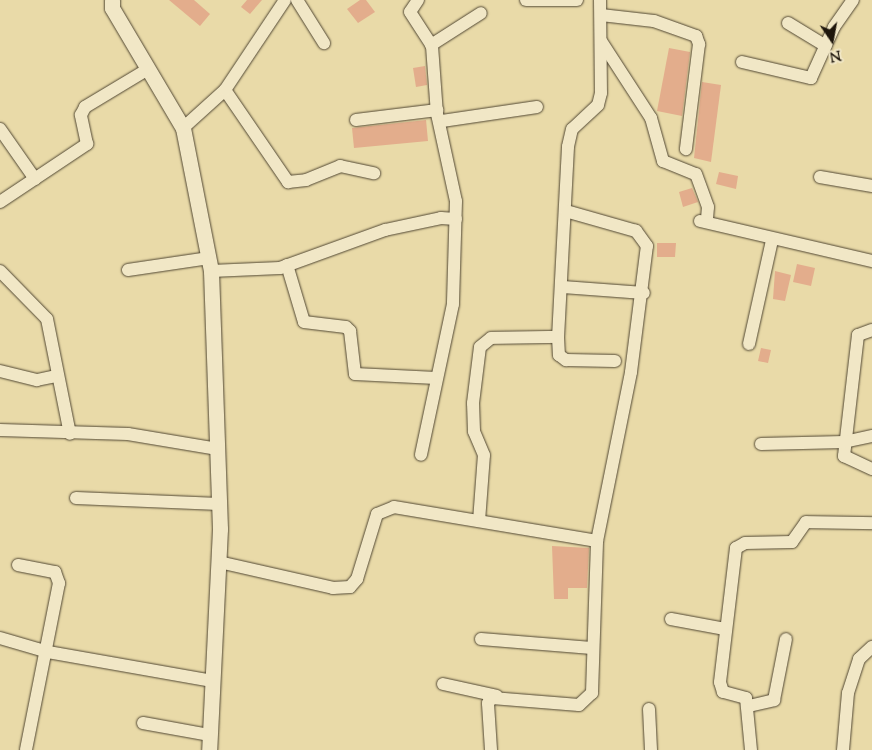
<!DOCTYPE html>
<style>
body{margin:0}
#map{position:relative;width:872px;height:750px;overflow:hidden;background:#e9daa8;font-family:"Sorts Mill Goudy",serif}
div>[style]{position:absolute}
.building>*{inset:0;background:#e3ad8c}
.roads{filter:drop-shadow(0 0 1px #514733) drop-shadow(0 0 1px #514733)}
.minor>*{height:12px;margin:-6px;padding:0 6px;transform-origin:6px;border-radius:6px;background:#f1e7c6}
.tertiary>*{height:15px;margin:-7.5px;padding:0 7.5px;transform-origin:7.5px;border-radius:7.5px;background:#f1e7c6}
span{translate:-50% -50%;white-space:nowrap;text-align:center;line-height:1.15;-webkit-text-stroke:4px #f1e7c6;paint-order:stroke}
.north{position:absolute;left:807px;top:15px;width:50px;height:50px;-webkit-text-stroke:4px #f1e7c6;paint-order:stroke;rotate:168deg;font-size:14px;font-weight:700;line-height:20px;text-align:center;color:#1e160c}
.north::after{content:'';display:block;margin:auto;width:18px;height:22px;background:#1e160c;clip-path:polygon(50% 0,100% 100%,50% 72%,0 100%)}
</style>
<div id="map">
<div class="building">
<div style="clip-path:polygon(169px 0,194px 0,210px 14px,200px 26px)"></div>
<div style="clip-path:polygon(247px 0,262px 0,250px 14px,241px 7px)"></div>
<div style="clip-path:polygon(360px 0,366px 0,375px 12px,358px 23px,347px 9px)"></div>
<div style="clip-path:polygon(669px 48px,690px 52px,682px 116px,657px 111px)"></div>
<div style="clip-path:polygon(425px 66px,427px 85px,416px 87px,413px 68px)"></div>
<div style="clip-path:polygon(702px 82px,721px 85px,711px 162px,694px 158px)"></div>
<div style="clip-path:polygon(426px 120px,428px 141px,354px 148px,352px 128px)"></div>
<div style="clip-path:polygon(719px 172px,738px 176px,736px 189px,716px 184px)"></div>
<div style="clip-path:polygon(692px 188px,698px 202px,683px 207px,679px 192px)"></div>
<div style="clip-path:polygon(657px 243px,676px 243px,675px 257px,657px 257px)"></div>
<div style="clip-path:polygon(797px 264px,815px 268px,811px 286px,793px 282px)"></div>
<div style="clip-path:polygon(775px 271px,791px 275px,785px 301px,773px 299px)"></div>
<div style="clip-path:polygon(761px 348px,771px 350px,768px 363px,758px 361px)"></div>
<div style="clip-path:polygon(552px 546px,589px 548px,587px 588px,568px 588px,568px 599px,554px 599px)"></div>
</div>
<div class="roads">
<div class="minor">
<div style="left:297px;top:0;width:51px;rotate:57.9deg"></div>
<div style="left:418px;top:0;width:14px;rotate:124deg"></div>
<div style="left:410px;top:12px;width:40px;rotate:57.1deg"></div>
<div style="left:432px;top:46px;width:68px;rotate:85.8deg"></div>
<div style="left:437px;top:114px;width:89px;rotate:77.7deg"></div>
<div style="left:456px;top:201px;width:103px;rotate:91.7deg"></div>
<div style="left:453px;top:304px;width:154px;rotate:102deg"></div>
<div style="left:526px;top:0;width:51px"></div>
<div style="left:600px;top:0;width:93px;rotate:89.4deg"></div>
<div style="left:601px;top:93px;width:12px;rotate:104deg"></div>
<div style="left:598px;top:105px;width:35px;rotate:137deg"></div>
<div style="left:572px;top:129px;width:18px;rotate:103deg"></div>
<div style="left:568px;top:147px;width:190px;rotate:93deg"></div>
<div style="left:558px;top:337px;width:18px;rotate:87deg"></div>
<div style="left:559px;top:355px;width:9px;rotate:36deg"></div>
<div style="left:566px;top:360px;width:49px;rotate:1.2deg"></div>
<div style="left:601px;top:15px;width:53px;rotate:6.5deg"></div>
<div style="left:654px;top:21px;width:45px;rotate:19.7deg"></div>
<div style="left:696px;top:36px;width:9px;rotate:69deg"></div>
<div style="left:699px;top:44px;width:106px;rotate:97.1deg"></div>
<div style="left:788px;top:23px;width:44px;rotate:31.2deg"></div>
<div style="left:601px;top:41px;width:92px;rotate:57deg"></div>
<div style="left:651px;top:118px;width:45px;rotate:74.4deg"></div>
<div style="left:663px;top:161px;width:35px;rotate:22deg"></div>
<div style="left:696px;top:174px;width:35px;rotate:70deg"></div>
<div style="left:708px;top:207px;width:12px;rotate:95deg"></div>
<div style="left:431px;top:45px;width:59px;rotate:-32.6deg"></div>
<div style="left:742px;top:62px;width:71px;rotate:13.1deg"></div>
<div style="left:811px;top:78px;width:56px;rotate:-65.7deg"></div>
<div style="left:834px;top:27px;width:33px;rotate:-55deg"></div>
<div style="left:225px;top:90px;width:112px;rotate:55.6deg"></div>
<div style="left:288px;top:182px;width:18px;rotate:-6deg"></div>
<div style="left:306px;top:180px;width:37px;rotate:-22deg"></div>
<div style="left:340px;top:166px;width:35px;rotate:12deg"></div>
<div style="left:356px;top:120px;width:82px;rotate:-7deg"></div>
<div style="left:442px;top:121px;width:96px;rotate:-8.4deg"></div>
<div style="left:183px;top:128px;width:57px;rotate:-42.1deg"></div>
<div style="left:225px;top:90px;width:108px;rotate:-56.3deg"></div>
<div style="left:0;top:129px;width:61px;rotate:55deg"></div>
<div style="left:820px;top:177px;width:53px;rotate:9.8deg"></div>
<div style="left:0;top:202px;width:105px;rotate:-33.7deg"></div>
<div style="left:87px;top:144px;width:30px;rotate:-102deg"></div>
<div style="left:81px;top:115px;width:9px;rotate:-63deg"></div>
<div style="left:85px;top:107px;width:74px;rotate:-31.1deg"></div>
<div style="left:700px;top:221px;width:177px;rotate:13.1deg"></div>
<div style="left:287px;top:265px;width:59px;rotate:73.4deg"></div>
<div style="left:304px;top:322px;width:42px;rotate:6.8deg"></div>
<div style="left:346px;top:327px;width:6px;rotate:45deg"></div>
<div style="left:350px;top:331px;width:43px;rotate:83.4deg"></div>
<div style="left:355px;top:374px;width:81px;rotate:2.8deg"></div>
<div style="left:128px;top:270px;width:82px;rotate:-8.4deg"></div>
<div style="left:0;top:271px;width:67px;rotate:45.6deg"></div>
<div style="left:47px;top:319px;width:117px;rotate:78.7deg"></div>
<div style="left:211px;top:271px;width:69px;rotate:-2.5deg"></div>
<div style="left:280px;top:268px;width:112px;rotate:-19.9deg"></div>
<div style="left:385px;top:230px;width:57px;rotate:-12.1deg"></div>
<div style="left:441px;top:218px;width:15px;rotate:4deg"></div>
<div style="left:563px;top:287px;width:81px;rotate:4.2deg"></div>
<div style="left:872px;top:330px;width:15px;rotate:160deg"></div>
<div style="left:858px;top:335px;width:122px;rotate:96.6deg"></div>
<div style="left:844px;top:456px;width:31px;rotate:25deg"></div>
<div style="left:749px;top:344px;width:107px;rotate:-77.5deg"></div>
<div style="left:0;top:371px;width:38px;rotate:14deg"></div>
<div style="left:37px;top:380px;width:19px;rotate:-12deg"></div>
<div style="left:0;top:430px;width:128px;rotate:1.8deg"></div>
<div style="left:128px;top:434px;width:91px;rotate:9.5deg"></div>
<div style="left:761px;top:444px;width:83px;rotate:-1.4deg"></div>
<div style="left:844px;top:442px;width:29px;rotate:-12deg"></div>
<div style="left:76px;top:498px;width:143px;rotate:2.4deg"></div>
<div style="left:479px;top:521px;width:66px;rotate:-85.7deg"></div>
<div style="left:484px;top:455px;width:26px;rotate:-113deg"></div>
<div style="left:474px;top:431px;width:28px;rotate:-92deg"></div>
<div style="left:473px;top:403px;width:56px;rotate:-82.9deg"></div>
<div style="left:480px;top:347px;width:14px;rotate:-39deg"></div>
<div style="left:491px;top:338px;width:67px;rotate:-0.9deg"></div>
<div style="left:219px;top:562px;width:117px;rotate:12.8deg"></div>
<div style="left:333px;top:588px;width:17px;rotate:-3deg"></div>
<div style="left:350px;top:587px;width:11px;rotate:-49deg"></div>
<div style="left:357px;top:579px;width:68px;rotate:-72.9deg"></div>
<div style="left:377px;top:514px;width:18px;rotate:-22deg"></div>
<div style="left:394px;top:507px;width:206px;rotate:9.5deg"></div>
<div style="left:18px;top:565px;width:38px;rotate:11deg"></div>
<div style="left:55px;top:572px;width:12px;rotate:70deg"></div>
<div style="left:59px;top:583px;width:170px;rotate:101.2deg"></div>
<div style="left:671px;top:619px;width:55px;rotate:10.5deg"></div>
<div style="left:0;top:638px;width:50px;rotate:16.3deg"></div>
<div style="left:48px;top:652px;width:167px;rotate:10deg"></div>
<div style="left:481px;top:639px;width:111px;rotate:4.6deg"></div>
<div style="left:443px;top:684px;width:55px;rotate:12.5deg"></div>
<div style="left:749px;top:706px;width:26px;rotate:-13deg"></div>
<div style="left:774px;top:700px;width:62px;rotate:-78.9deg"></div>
<div style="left:649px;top:709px;width:41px;rotate:87.2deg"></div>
<div style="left:143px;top:723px;width:68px;rotate:10.2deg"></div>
<div style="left:491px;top:750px;width:47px;rotate:-93.7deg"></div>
<div style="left:488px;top:703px;width:6px;rotate:-51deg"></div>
<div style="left:492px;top:698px;width:87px;rotate:4.6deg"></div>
<div style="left:579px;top:705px;width:18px;rotate:-43deg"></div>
<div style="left:592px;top:693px;width:152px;rotate:-88.1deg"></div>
<div style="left:597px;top:541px;width:172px;rotate:-78.6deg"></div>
<div style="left:631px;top:372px;width:127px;rotate:-82.8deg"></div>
<div style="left:647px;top:246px;width:19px;rotate:-126deg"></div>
<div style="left:636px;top:231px;width:73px;rotate:-164.1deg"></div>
<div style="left:751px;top:750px;width:52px;rotate:-95.5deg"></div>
<div style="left:746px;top:698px;width:24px;rotate:-165deg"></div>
<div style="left:723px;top:692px;width:10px;rotate:-107deg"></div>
<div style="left:720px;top:682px;width:135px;rotate:-83.2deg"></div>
<div style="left:736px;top:548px;width:10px;rotate:-29deg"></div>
<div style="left:745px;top:543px;width:47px;rotate:-1.2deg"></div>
<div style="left:792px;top:542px;width:24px;rotate:-55deg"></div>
<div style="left:806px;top:522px;width:66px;rotate:0.9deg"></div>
<div style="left:843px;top:750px;width:57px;rotate:-85deg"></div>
<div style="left:848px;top:693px;width:36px;rotate:-72deg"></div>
<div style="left:859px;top:659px;width:18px;rotate:-43deg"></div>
</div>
<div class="tertiary">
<div style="left:112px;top:0;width:8px;rotate:90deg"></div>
<div style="left:112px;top:8px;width:139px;rotate:59.4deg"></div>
<div style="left:183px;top:128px;width:146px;rotate:78.9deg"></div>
<div style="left:211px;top:271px;width:258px;rotate:88deg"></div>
<div style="left:220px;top:529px;width:221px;rotate:92.8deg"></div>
</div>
</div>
<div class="north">N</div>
</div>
